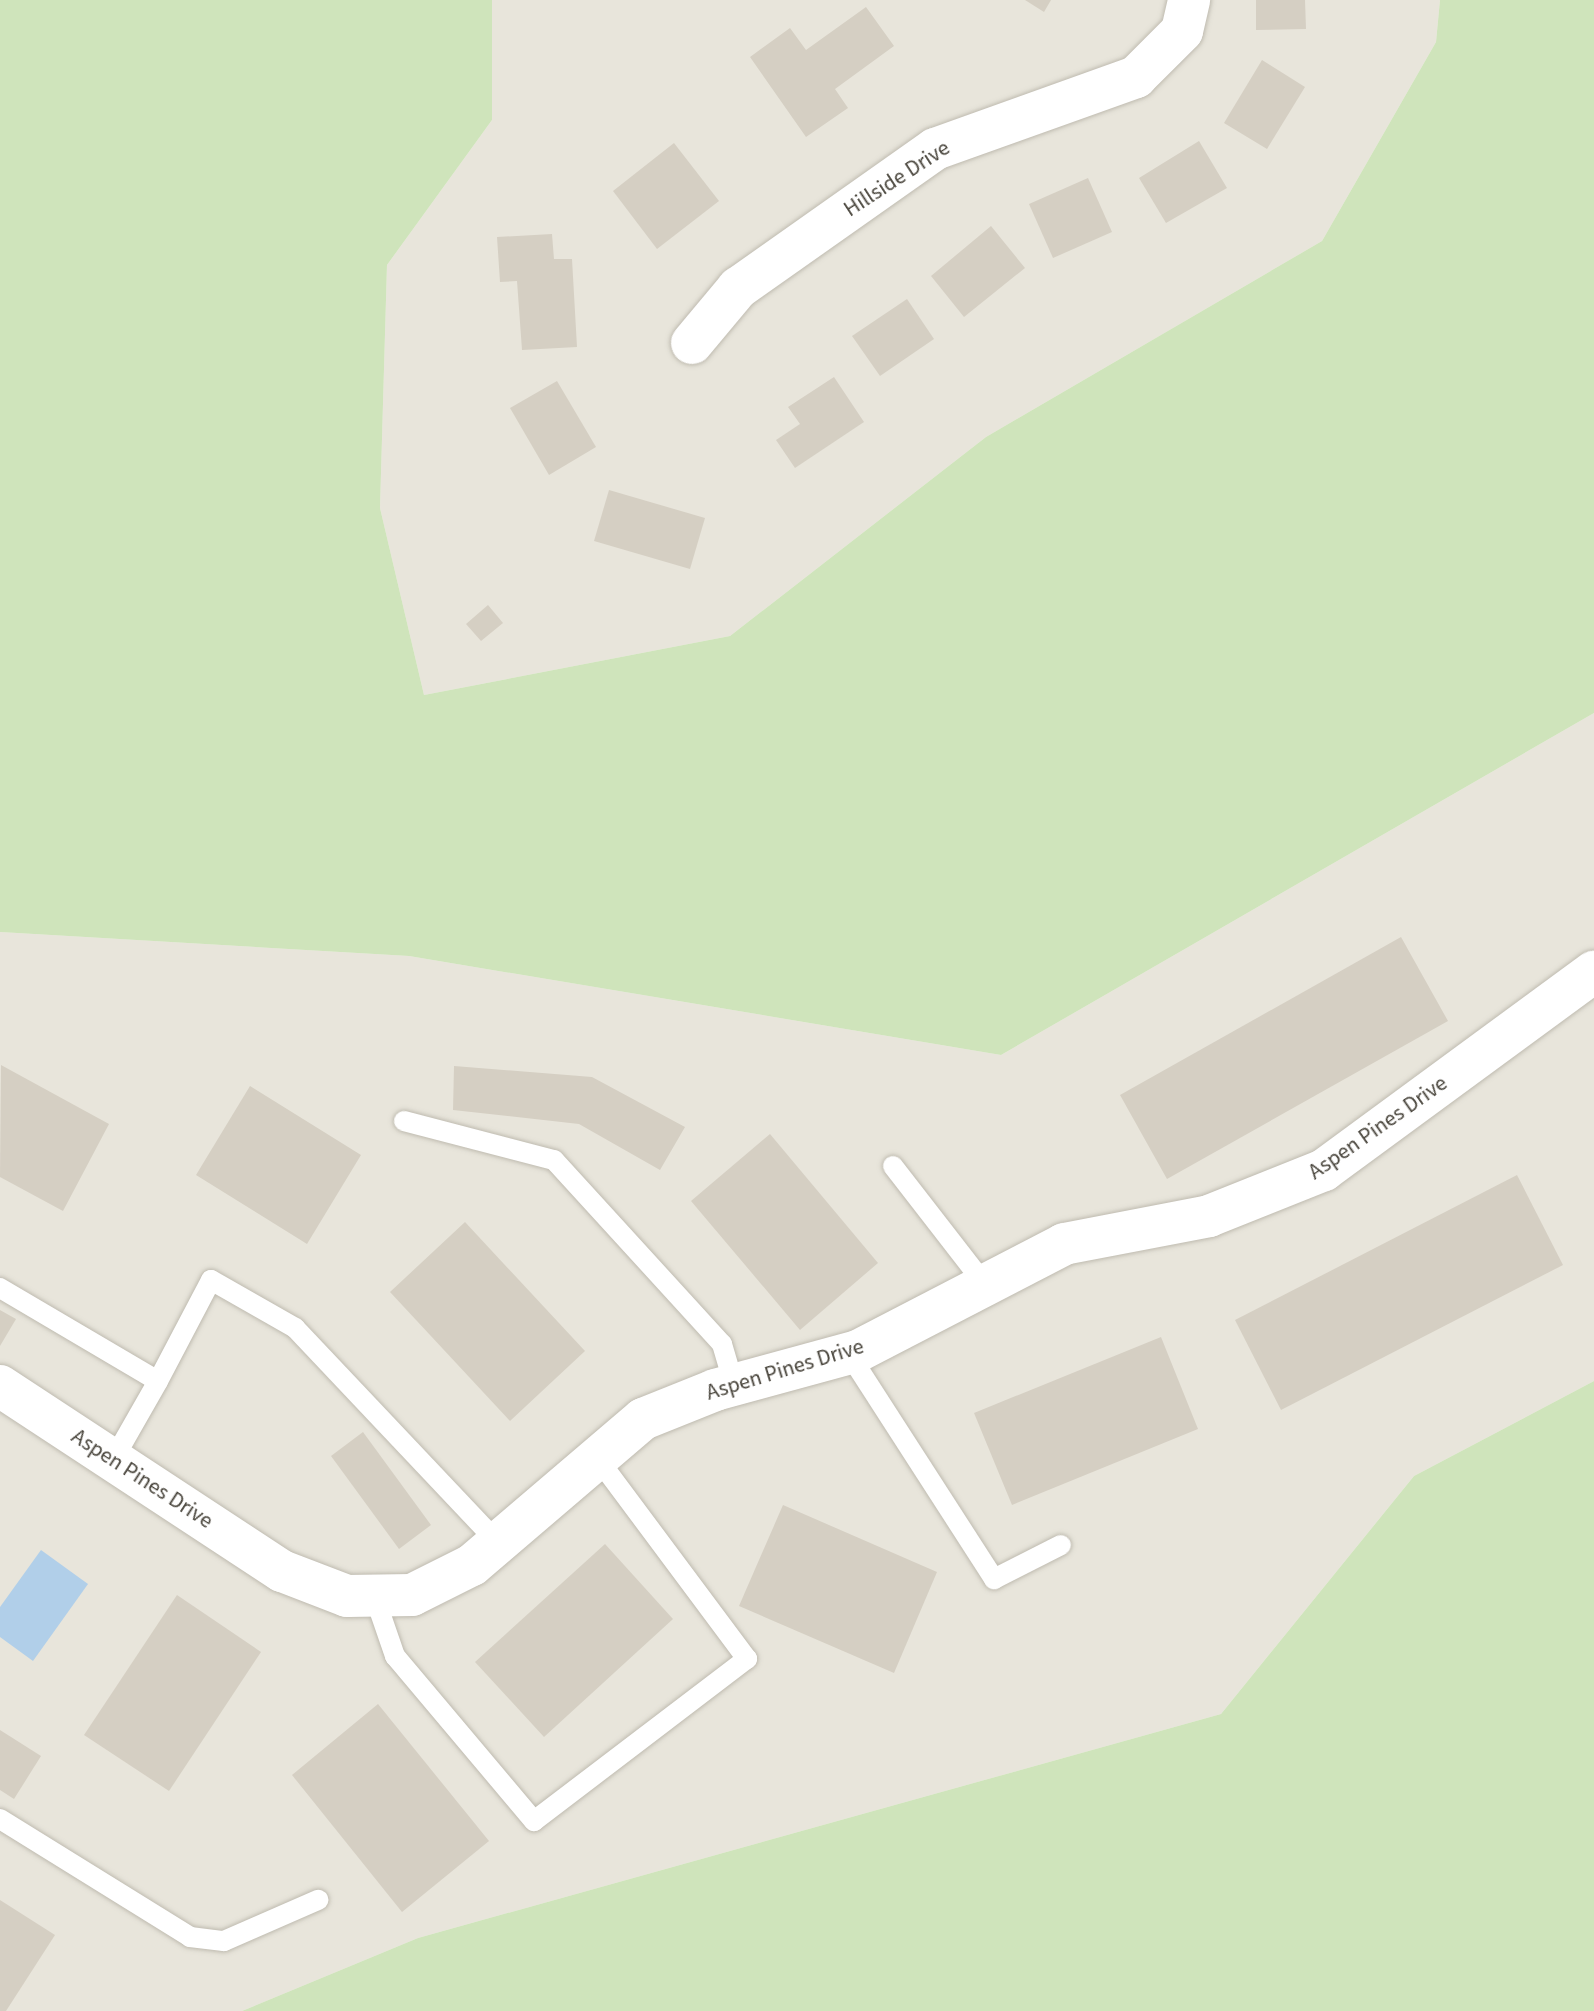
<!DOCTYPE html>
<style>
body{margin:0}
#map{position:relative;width:1594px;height:2011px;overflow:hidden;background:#f5f3ed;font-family:"Source Sans 3",sans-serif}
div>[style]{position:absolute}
.residential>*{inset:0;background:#e8e5db}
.green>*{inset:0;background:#cfe4bb}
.water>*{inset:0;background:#b1cfe9}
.building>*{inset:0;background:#d5cfc3}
.roads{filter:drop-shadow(0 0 2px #bfbbb0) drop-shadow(0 0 2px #bfbbb0)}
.service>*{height:20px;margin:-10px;padding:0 10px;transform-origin:10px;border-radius:10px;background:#fff}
.minor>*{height:42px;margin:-21px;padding:0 21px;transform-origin:21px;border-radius:21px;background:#fff}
span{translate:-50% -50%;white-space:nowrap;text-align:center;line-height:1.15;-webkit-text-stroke:8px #fff;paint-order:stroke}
.street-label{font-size:22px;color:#48443b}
</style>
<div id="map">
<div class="residential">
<div style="clip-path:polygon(492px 0,1440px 0,1436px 42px,1322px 241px,986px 437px,730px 636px,424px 695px,380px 508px,387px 265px,492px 120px)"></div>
<div style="clip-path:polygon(1594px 713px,1594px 1381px,1414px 1476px,1221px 1714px,418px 1938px,242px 2011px,0 2011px,0 932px,409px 956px,1001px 1055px)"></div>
</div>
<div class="green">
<div style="clip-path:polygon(0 0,492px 0,492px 120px,387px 265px,380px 508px,424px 695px,730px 636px,986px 437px,1322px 241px,1436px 42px,1440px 0,1594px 0,1594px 713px,1001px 1055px,409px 956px,0 932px)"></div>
<div style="clip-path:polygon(1594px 1381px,1594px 2011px,242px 2011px,418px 1938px,1221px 1714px,1414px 1476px)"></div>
</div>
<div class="water">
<div style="clip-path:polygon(41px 1550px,88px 1584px,33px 1661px,0 1637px,0 1607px)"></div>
</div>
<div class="building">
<div style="clip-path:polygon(1025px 0,1051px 0,1044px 12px)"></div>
<div style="clip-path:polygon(1256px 0,1305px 0,1306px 29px,1256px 30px)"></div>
<div style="clip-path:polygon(866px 7px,894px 46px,835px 89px,848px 108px,806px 137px,750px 57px,790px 28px,806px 50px)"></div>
<div style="clip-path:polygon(1262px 60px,1305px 87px,1267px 149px,1224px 123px)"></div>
<div style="clip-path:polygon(1199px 141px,1227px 188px,1166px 223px,1139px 178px)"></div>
<div style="clip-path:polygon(674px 143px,719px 201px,657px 249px,613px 191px)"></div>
<div style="clip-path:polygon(1088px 178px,1112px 232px,1053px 258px,1029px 204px)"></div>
<div style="clip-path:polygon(991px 226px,1025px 268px,964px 317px,931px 276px)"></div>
<div style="clip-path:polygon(552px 234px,554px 259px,572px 259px,577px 347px,522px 350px,517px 281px,500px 282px,497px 237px)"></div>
<div style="clip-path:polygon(907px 299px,934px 339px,880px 376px,852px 336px)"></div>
<div style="clip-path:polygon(834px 377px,864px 422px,795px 468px,776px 440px,800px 424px,788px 407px)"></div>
<div style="clip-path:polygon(557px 381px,596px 447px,549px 475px,510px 408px)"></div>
<div style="clip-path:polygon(609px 490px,705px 518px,690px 569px,594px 541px)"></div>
<div style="clip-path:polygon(488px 605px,503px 623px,481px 641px,466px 624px)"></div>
<div style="clip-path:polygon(1401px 937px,1448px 1021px,1167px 1179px,1120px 1095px)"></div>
<div style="clip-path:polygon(1px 1065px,109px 1124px,63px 1211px,0 1177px)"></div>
<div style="clip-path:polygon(454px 1066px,592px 1077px,685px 1127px,660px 1170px,579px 1124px,453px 1110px)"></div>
<div style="clip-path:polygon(250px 1086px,361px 1155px,307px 1244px,196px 1175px)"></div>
<div style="clip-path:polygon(770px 1134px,878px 1263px,800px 1330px,691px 1201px)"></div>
<div style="clip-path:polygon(1517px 1175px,1563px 1265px,1281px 1410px,1235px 1320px)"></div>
<div style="clip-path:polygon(465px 1222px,585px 1351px,510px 1421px,390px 1292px)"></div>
<div style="clip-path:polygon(0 1310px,16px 1319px,0 1346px)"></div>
<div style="clip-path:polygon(1161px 1337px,1198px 1429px,1012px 1505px,974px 1413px)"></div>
<div style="clip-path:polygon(363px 1432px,431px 1525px,399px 1549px,331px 1456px)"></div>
<div style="clip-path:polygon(783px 1505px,937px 1572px,894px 1673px,739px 1606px)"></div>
<div style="clip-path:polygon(605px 1544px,673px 1619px,544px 1737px,475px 1662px)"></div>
<div style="clip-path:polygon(177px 1595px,261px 1652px,169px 1791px,84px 1735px)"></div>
<div style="clip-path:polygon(378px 1704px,489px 1841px,402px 1912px,292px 1775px)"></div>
<div style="clip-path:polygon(0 1730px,41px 1756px,14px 1799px,0 1790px)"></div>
<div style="clip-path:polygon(0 1900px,55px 1935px,6px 2011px,0 2011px)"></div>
</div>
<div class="roads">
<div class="service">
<div style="left:404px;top:1121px;width:155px;rotate:14.6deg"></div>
<div style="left:554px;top:1160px;width:249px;rotate:47.6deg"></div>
<div style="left:722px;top:1344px;width:43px;rotate:73.7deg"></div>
<div style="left:893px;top:1166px;width:147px;rotate:52.2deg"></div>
<div style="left:0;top:1288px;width:183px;rotate:30.5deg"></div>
<div style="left:158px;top:1381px;width:114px;rotate:-62.3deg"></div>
<div style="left:211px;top:1280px;width:97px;rotate:29.7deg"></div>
<div style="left:295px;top:1328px;width:296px;rotate:46.6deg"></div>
<div style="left:849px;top:1354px;width:268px;rotate:57.2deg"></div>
<div style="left:994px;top:1579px;width:75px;rotate:-26.9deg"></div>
<div style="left:113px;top:1460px;width:91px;rotate:-60.3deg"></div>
<div style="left:374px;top:1595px;width:65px;rotate:71deg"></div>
<div style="left:395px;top:1656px;width:216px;rotate:49.9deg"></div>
<div style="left:534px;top:1821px;width:268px;rotate:-37.3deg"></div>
<div style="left:747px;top:1659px;width:254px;rotate:-126.7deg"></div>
<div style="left:0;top:1819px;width:224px;rotate:31.8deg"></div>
<div style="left:190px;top:1937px;width:34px;rotate:7deg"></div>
<div style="left:224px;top:1941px;width:103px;rotate:-23.6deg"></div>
</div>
<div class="minor">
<div style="left:692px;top:343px;width:72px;rotate:-50.1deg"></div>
<div style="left:738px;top:288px;width:241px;rotate:-35.2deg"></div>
<div style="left:935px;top:149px;width:214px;rotate:-19.7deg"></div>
<div style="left:1136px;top:77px;width:65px;rotate:-45deg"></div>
<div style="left:1182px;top:31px;width:32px;rotate:-77deg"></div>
<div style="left:0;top:1386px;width:337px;rotate:33.3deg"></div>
<div style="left:282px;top:1571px;width:70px;rotate:21deg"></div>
<div style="left:347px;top:1596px;width:65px;rotate:-0.9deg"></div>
<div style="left:412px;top:1595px;width:67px;rotate:-26.6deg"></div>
<div style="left:472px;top:1565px;width:225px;rotate:-40.5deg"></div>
<div style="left:643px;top:1419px;width:78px;rotate:-21.9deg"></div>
<div style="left:715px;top:1390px;width:148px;rotate:-15.3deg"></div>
<div style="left:858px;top:1351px;width:232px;rotate:-27.4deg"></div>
<div style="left:1064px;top:1244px;width:148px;rotate:-10.9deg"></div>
<div style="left:1209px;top:1216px;width:124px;rotate:-21.8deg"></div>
<div style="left:1324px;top:1170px;width:335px;rotate:-36.3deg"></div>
</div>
</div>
<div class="street-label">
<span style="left:897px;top:179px;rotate:-33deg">Hillside Drive</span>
<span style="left:1378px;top:1128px;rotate:-35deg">Aspen Pines Drive</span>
<span style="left:785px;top:1370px;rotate:-17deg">Aspen Pines Drive</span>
<span style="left:142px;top:1479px;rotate:33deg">Aspen Pines Drive</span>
</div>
</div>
